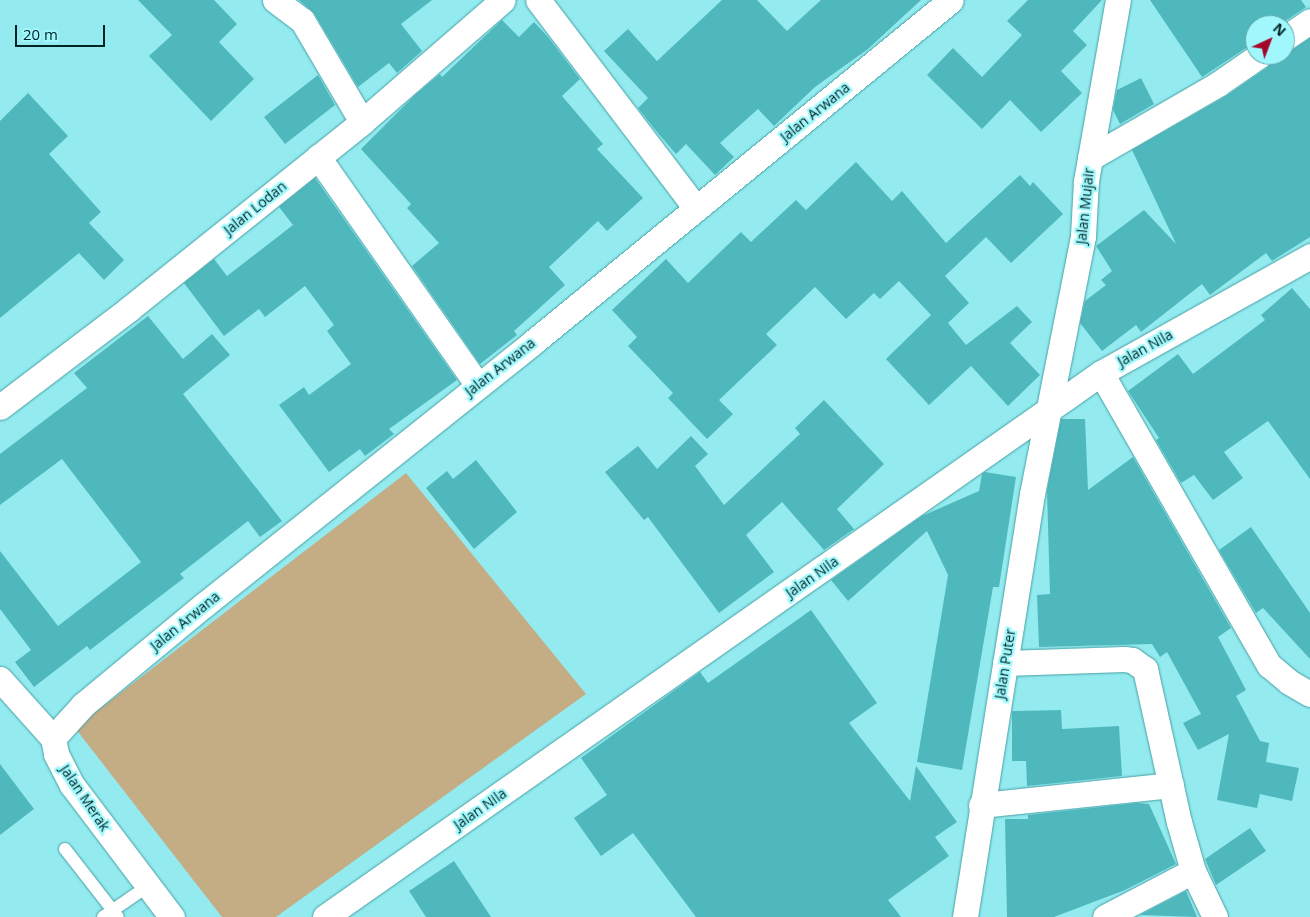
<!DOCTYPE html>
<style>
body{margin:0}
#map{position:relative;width:1310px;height:917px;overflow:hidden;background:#93ebef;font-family:"Open Sans",sans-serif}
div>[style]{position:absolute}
.green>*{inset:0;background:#c4ac85}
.building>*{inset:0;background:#4fb8bd}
.roads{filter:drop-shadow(0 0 1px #48a0a5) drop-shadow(0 0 1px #48a0a5)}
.lane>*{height:12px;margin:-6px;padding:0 6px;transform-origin:6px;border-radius:6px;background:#fff}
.street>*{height:25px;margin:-12.5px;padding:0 12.5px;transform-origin:12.5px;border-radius:12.5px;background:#fff}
span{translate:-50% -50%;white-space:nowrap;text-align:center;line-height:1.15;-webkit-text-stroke:4.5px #a0f8fc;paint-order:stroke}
.street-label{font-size:14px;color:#002325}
.north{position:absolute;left:1245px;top:15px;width:50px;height:50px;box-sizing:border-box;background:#a0f8fc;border:1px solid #60a3a6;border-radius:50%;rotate:43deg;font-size:14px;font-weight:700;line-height:20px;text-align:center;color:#002325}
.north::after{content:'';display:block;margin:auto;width:18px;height:22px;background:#a3062a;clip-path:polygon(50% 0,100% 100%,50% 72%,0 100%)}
.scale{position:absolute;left:15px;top:25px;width:90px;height:22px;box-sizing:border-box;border:2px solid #002325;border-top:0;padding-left:6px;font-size:15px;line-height:18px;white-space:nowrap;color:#002325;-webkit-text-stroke:4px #a0f8fc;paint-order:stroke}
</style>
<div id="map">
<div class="green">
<div style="clip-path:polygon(406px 473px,586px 694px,276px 917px,222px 917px,75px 728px)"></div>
</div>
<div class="building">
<div style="clip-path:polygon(138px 0,214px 0,237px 24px,219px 42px,254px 79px,211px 121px,149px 56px,172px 35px)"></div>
<div style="clip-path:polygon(299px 0,432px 0,401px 24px,422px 51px,397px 73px,389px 63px,358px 87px,314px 13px)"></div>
<div style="clip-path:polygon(722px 0,757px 0,787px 31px,821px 0,921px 0,868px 49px,815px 87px,774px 126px,758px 109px,720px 143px,734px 157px,715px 175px,686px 144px,676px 154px,657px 132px,638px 108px,648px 98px,604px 51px,628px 29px,657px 61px)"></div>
<div style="clip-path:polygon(1028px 0,1102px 0,1073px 31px,1087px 45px,1061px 71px,1082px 93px,1041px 132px,1010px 100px,982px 129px,927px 75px,953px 48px,982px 77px,1022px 35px,1007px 21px)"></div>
<div style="clip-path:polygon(1150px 0,1301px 0,1306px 7px,1279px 25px,1255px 25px,1255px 42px,1202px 77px)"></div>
<div style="clip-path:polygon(502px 20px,519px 37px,534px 22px,548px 37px,580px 79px,562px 96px,603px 144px,597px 149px,643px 198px,607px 231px,598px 221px,549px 267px,565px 285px,514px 331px,517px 335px,480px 364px,412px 266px,439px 243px,407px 208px,411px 204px,361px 149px,415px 95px,440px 74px,442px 77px)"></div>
<div style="clip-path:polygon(1310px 38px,1310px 237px,1272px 261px,1266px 253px,1210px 295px,1202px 284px,1141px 332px,1136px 325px,1102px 351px,1080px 323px,1085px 301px,1106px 285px,1101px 280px,1112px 271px,1096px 246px,1144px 210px,1176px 244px,1132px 150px,1226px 96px,1268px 67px,1274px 55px,1285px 55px)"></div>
<div style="clip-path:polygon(318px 75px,335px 105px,285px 144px,264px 117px)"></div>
<div style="clip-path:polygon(1141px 78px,1154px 104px,1120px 124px,1113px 110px,1117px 90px)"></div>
<div style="clip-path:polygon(28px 93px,68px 136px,49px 154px,101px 212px,89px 223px,124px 260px,104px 280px,79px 253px,0 318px,0 121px)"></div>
<div style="clip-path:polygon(856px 162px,892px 201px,902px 191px,946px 243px,1020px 175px,1030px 186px,1033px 182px,1063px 214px,1011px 263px,986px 237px,945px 276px,969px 303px,948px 323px,966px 345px,1017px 306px,1032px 322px,1010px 343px,1040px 375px,1008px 406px,971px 366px,929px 405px,886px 359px,931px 315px,899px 281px,880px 299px,874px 293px,846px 319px,815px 287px,766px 334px,777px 345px,719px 400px,733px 414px,707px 439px,668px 398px,673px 393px,628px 346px,637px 337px,612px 310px,666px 259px,688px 283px,741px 232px,751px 242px,796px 200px,806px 210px)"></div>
<div style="clip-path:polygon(315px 178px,457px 380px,389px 429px,394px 434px,365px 456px,360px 449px,329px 472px,279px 405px,304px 387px,309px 395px,351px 364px,327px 331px,334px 325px,305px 286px,265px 317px,259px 309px,224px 336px,184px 283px,214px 259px,227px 276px,293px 225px,279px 207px)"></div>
<div style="clip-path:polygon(1292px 288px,1310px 309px,1310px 479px,1268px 421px,1224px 452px,1243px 478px,1213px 500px,1194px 475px,1181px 483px,1156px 440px,1159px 438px,1128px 391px,1178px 354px,1193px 374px,1265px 320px,1261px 315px)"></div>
<div style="clip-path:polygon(148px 316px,183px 359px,212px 334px,230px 355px,183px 394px,282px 521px,260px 537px,248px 521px,180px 574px,184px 578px,90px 650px,87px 646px,34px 687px,15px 662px,31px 650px,0 609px,0 551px,58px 626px,141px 562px,62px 459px,0 505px,0 454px,87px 388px,74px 373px)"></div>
<div style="clip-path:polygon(824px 400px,884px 464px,837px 509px,854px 529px,824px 550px,782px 502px,746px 535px,774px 572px,719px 613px,648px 517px,644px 520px,605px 472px,638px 446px,657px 469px,691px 436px,708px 454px,695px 466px,724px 505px,800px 434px,795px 428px)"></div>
<div style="clip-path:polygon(1061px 419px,1085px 419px,1088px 490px,1133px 457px,1231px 628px,1218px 637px,1246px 690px,1236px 696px,1260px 741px,1269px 743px,1266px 762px,1299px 768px,1292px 801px,1260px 794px,1257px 808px,1217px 800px,1229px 734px,1198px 750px,1183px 723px,1201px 714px,1167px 652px,1160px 657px,1152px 644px,1039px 647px,1037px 595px,1050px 594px,1047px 491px)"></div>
<div style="clip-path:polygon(476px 460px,517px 512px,474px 549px,426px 488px,447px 471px,453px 479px)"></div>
<div style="clip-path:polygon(985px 472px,1016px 477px,999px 587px,993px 587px,962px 770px,917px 762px,948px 575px,927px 531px,848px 601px,831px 580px,922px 516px,979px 491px,982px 474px)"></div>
<div style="clip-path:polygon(1251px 527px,1310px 613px,1310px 659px,1263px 608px,1256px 613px,1219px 550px)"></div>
<div style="clip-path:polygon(811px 610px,877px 703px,849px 723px,910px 801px,916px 766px,957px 822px,935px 837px,949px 856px,888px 900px,901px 917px,696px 917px,633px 833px,601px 856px,574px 818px,607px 795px,581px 758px,700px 672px,708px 683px)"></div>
<div style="clip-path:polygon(1061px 710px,1062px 729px,1119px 726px,1122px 776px,1027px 786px,1026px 761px,1012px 761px,1012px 711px)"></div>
<div style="clip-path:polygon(0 764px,34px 809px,0 835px)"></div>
<div style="clip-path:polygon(1137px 803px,1149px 804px,1176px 864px,1125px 890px,1054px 917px,1007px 917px,1005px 819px,1028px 819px,1028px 815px)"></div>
<div style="clip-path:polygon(1250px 828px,1266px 851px,1216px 885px,1205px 859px)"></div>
<div style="clip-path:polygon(454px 861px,491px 917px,426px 917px,409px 891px)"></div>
<div style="clip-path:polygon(1186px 891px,1197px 917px,1140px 915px)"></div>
</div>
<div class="roads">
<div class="lane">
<div style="left:65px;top:849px;width:86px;rotate:52.1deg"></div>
<div style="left:103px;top:917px;width:55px;rotate:-34.6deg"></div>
</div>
<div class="street">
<div style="left:275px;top:0;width:34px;rotate:37deg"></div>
<div style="left:302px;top:20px;width:118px;rotate:59.5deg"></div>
<div style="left:538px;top:0;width:261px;rotate:52.8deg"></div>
<div style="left:1285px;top:38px;width:30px;rotate:-34deg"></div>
<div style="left:318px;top:157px;width:277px;rotate:55deg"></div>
<div style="left:1090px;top:158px;width:148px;rotate:-30deg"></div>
<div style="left:1218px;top:84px;width:51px;rotate:-34.6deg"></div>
<div style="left:1101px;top:373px;width:337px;rotate:60.1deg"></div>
<div style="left:1269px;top:665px;width:26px;rotate:40deg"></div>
<div style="left:1289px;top:682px;width:24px;rotate:30deg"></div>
<div style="left:0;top:407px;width:162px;rotate:-37.2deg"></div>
<div style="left:129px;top:309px;width:299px;rotate:-38.7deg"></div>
<div style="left:362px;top:122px;width:186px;rotate:-40.9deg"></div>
<div style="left:1005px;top:663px;width:119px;rotate:-1.9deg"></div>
<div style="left:1124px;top:659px;width:8px;rotate:7deg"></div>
<div style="left:1132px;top:660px;width:16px;rotate:35deg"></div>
<div style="left:1145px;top:669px;width:157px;rotate:77.5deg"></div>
<div style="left:1179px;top:822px;width:51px;rotate:74.1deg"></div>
<div style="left:1193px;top:871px;width:51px;rotate:64.4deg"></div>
<div style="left:0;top:679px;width:79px;rotate:48.1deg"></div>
<div style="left:53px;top:738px;width:16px;rotate:79deg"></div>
<div style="left:56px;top:754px;width:35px;rotate:63deg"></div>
<div style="left:72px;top:785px;width:166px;rotate:52.9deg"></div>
<div style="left:53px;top:738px;width:45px;rotate:-47.7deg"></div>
<div style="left:83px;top:705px;width:157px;rotate:-39.6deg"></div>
<div style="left:204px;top:605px;width:420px;rotate:-38.6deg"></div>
<div style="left:532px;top:343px;width:541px;rotate:-39.3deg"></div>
<div style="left:981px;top:805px;width:191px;rotate:-6deg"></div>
<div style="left:325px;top:917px;width:948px;rotate:-35.03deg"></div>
<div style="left:1101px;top:373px;width:240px;rotate:-29.2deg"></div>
<div style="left:965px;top:917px;width:428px;rotate:-81deg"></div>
<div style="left:1032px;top:494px;width:263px;rotate:-78.8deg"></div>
<div style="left:1083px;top:236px;width:55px;rotate:-86.9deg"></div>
<div style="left:1086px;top:181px;width:184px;rotate:-80deg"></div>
<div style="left:1105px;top:917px;width:99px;rotate:-27.6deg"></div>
</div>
</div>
<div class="street-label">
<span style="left:815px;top:112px;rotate:-39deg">Jalan Arwana</span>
<span style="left:1085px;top:206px;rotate:-84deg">Jalan Mujair</span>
<span style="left:255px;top:208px;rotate:-39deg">Jalan Lodan</span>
<span style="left:1145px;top:348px;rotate:-29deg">Jalan Nila</span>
<span style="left:500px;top:367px;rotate:-38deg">Jalan Arwana</span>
<span style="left:812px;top:577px;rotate:-35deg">Jalan Nila</span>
<span style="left:185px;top:621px;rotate:-39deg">Jalan Arwana</span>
<span style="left:1005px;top:664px;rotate:-81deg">Jalan Puter</span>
<span style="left:85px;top:798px;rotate:56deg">Jalan Merak</span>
<span style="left:480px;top:809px;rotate:-35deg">Jalan Nila</span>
</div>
<div class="north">N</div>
<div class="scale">20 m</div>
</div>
